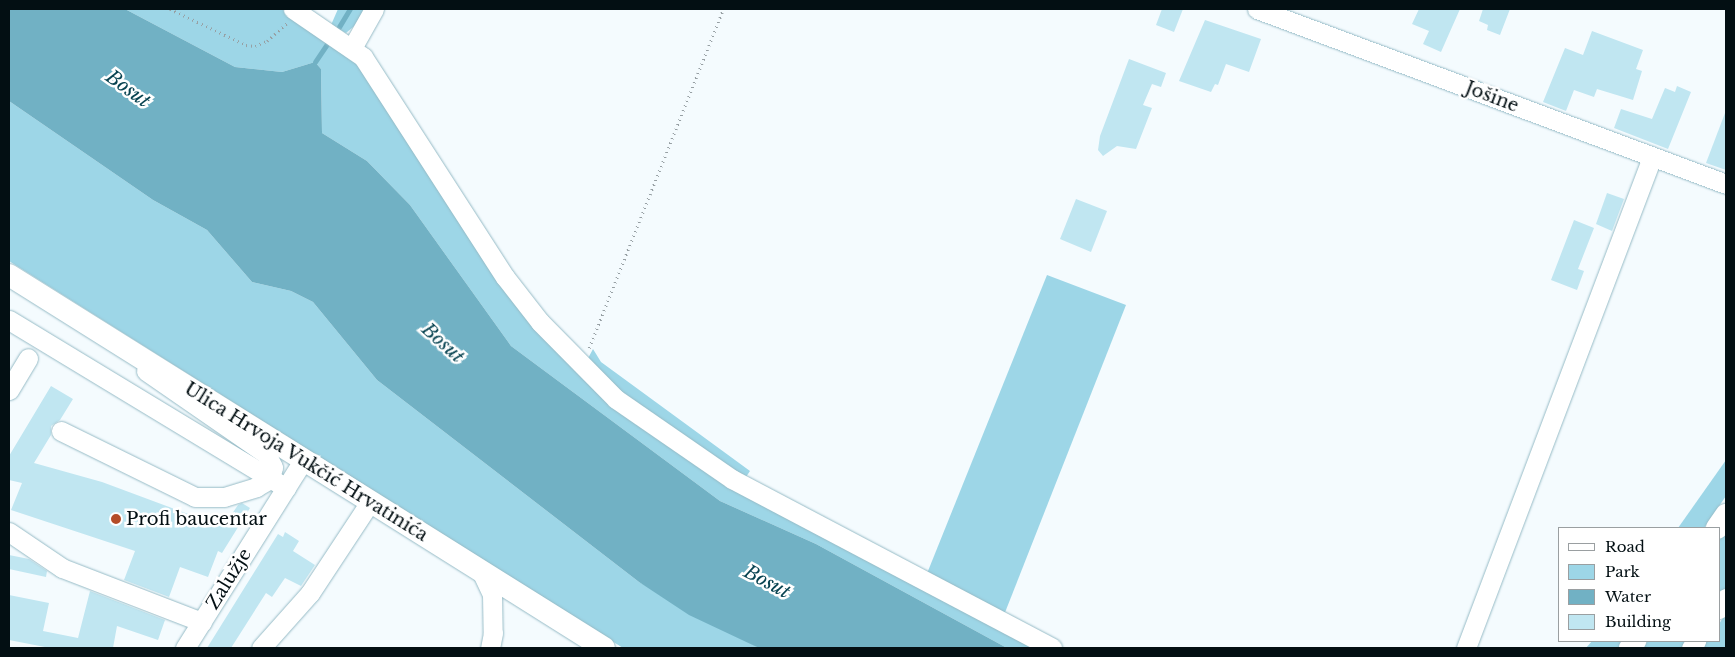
<!DOCTYPE html>
<meta charset="utf-8">
<style>
body{margin:0}
#map{position:relative;width:1735px;height:657px;overflow:hidden;background:#f4fbfe;font-family:"Libre Baskerville",serif}
div>[style]{position:absolute}
.green>*{inset:0;background:#9dd6e7}
.water>*{inset:0;background:#71b1c4}
.stream>*{height:4.5px;margin:-2.25px;padding:0 2.25px;transform-origin:2.25px;border-radius:2.25px;background:#71b1c4}
.building>*{inset:0;background:#c0e6f1}
.path>*{height:2.5px;margin-top:-1.25px;transform-origin:0;background:repeating-linear-gradient(90deg,#97a0a4 0 1px,transparent 0 5px)}
.roads{filter:drop-shadow(0 0 1px #96bbc6) drop-shadow(0 0 1px #96bbc6)}
.minor>*{height:19px;margin:-9.5px;padding:0 9.5px;transform-origin:9.5px;border-radius:9.5px;background:#fff}
.major>*{height:22px;margin:-11px;padding:0 11px;transform-origin:11px;border-radius:11px;background:#fff}
.dots>*{width:14px;height:14px;translate:-50% -50%;box-sizing:border-box;border:2px solid #fff;border-radius:50%}
span{translate:-50% -50%;white-space:nowrap;text-align:center;line-height:1.15;-webkit-text-stroke:5px #fff;paint-order:stroke}
.street-label{font-size:18px;color:#030f13}
.poi-label{font-size:18px;color:#030f13}
.left{translate:0 -50%;text-align:left}
.water-label{font-size:19px;color:#094452;font-style:italic}
.frame{position:absolute;inset:0;border:10px solid #030f13;pointer-events:none}
.legend{position:absolute;left:1558px;top:527px;width:162px;height:115px;box-sizing:border-box;background:#fff;border:1px solid #9a9fa1;margin:0;padding:6px 9px;list-style:none;font-size:15px;color:#030f13}
.legend li{display:flex;align-items:center;gap:10px;height:25px}
.legend b{width:25px;border:1px solid #9a9fa1}
</style>
<div id="map">
<div class="green">
<div style="clip-path:polygon(125px 9px,284px 9px,339px 46px,370px 78px,485px 261px,647px 430px,1041px 648px,1007px 648px,816px 544px,720px 501px,511px 346px,410px 205px,367px 161px,322px 133px,321px 69px,315px 62px,282px 72px,235px 67px)"></div>
<div style="clip-path:polygon(338px 9px,366px 9px,359px 22px,346px 33px,331px 25px)"></div>
<div style="clip-path:polygon(9px 101px,153px 200px,207px 230px,252px 282px,291px 291px,313px 302px,377px 380px,639px 582px,759px 648px,623px 648px,9px 261px)"></div>
<div style="clip-path:polygon(1047px 275px,1126px 305px,1004px 615px,926px 576px)"></div>
<div style="clip-path:polygon(593px 349px,601px 362px,750px 471px,744px 480px,687px 445px,585px 364px)"></div>
<div style="clip-path:polygon(1726px 460px,1726px 496px,1704px 528px,1678px 528px)"></div>
<div style="clip-path:polygon(1726px 530px,1726px 588px,1719px 598px,1719px 540px)"></div>
<div style="clip-path:polygon(1726px 613px,1726px 648px,1701px 648px,1707px 641px,1719px 641px,1719px 624px)"></div>
<div style="clip-path:polygon(1592px 641px,1626px 641px,1621px 648px,1586px 648px)"></div>
<div style="clip-path:polygon(1648px 641px,1689px 641px,1684px 648px,1643px 648px)"></div>
</div>
<div class="water">
<div style="clip-path:polygon(9px 9px,125px 9px,235px 67px,282px 72px,315px 62px,321px 69px,322px 133px,367px 161px,410px 205px,511px 346px,720px 501px,816px 544px,1007px 648px,759px 648px,689px 615px,639px 582px,377px 380px,313px 302px,291px 291px,252px 282px,207px 230px,153px 200px,9px 101px)"></div>
</div>
<div class="stream">
<div style="left:339px;top:27px;width:21px;rotate:-59deg"></div>
<div style="left:315px;top:62px;width:25px;rotate:-56deg"></div>
</div>
<div class="building">
<div style="clip-path:polygon(1162px 9px,1183px 9px,1174px 32px,1156px 25px)"></div>
<div style="clip-path:polygon(1419px 9px,1460px 9px,1441px 52px,1423px 44px,1429px 31px,1412px 24px)"></div>
<div style="clip-path:polygon(1483px 9px,1510px 9px,1500px 35px,1487px 30px,1488px 25px,1479px 21px)"></div>
<div style="clip-path:polygon(1205px 20px,1261px 39px,1249px 72px,1226px 64px,1218px 85px,1215px 84px,1211px 92px,1179px 81px)"></div>
<div style="clip-path:polygon(1592px 31px,1643px 50px,1636px 69px,1642px 71px,1633px 100px,1597px 89px,1594px 97px,1574px 90px,1566px 111px,1543px 102px,1565px 48px,1583px 55px)"></div>
<div style="clip-path:polygon(1129px 59px,1166px 73px,1161px 87px,1152px 84px,1143px 105px,1152px 108px,1136px 149px,1117px 146px,1103px 156px,1098px 150px,1100px 136px)"></div>
<div style="clip-path:polygon(1677px 86px,1691px 92px,1668px 149px,1614px 128px,1621px 109px,1652px 119px,1665px 88px,1675px 92px)"></div>
<div style="clip-path:polygon(1725px 113px,1726px 113px,1726px 170px,1706px 163px)"></div>
<div style="clip-path:polygon(1607px 193px,1624px 199px,1612px 231px,1596px 224px)"></div>
<div style="clip-path:polygon(1076px 199px,1107px 211px,1091px 252px,1060px 239px)"></div>
<div style="clip-path:polygon(1574px 220px,1594px 228px,1578px 269px,1584px 271px,1577px 290px,1551px 280px)"></div>
<div style="clip-path:polygon(51px 386px,73px 399px,60px 420px,51px 426px,51px 435px,34px 463px,102px 482px,223px 527px,238px 505px,242px 503px,250px 508px,222px 553px,218px 551px,208px 577px,180px 567px,169px 597px,124px 580px,135px 551px,11px 510px,22px 483px,9px 480px,9px 456px)"></div>
<div style="clip-path:polygon(285px 532px,299px 541px,293px 551px,315px 565px,301px 586px,285px 578px,272px 597px,266px 593px,231px 648px,207px 648px,278px 534px,283px 537px)"></div>
<div style="clip-path:polygon(9px 555px,29px 559px,47px 571px,46px 577px,9px 569px)"></div>
<div style="clip-path:polygon(90px 591px,165px 620px,158px 640px,117px 626px,113px 648px,50px 648px,9px 640px,9px 595px,49px 603px,43px 631px,78px 638px)"></div>
</div>
<div class="path">
<div style="left:170px;top:9px;width:84px;rotate:25.3deg"></div>
<div style="left:246px;top:45px;width:9px;rotate:6deg"></div>
<div style="left:255px;top:46px;width:13px;rotate:-23deg"></div>
<div style="left:267px;top:41px;width:27px;rotate:-42deg"></div>
<div style="left:589px;top:348px;width:365px;rotate:-68.4deg"></div>
</div>
<div class="roads">
<div class="minor">
<div style="left:293px;top:9px;width:85px;rotate:34.4deg"></div>
<div style="left:363px;top:57px;width:262px;rotate:57.2deg"></div>
<div style="left:505px;top:277px;width:57px;rotate:52.1deg"></div>
<div style="left:540px;top:322px;width:108px;rotate:45.4deg"></div>
<div style="left:616px;top:399px;width:141px;rotate:34.6deg"></div>
<div style="left:732px;top:479px;width:362px;rotate:27.8deg"></div>
<div style="left:1257px;top:9px;width:501px;rotate:20.46deg"></div>
<div style="left:352px;top:48px;width:45px;rotate:-60.6deg"></div>
<div style="left:9px;top:320px;width:324px;rotate:31.2deg"></div>
<div style="left:9px;top:390px;width:37px;rotate:-59deg"></div>
<div style="left:61px;top:431px;width:149px;rotate:26.2deg"></div>
<div style="left:195px;top:497px;width:29px"></div>
<div style="left:224px;top:497px;width:34px;rotate:-17deg"></div>
<div style="left:256px;top:487px;width:16px;rotate:-30deg"></div>
<div style="left:270px;top:479px;width:12px;rotate:-76deg"></div>
<div style="left:273px;top:467px;width:15px;rotate:-118deg"></div>
<div style="left:266px;top:454px;width:146px;rotate:-145.3deg"></div>
<div style="left:9px;top:532px;width:64px;rotate:34.2deg"></div>
<div style="left:62px;top:568px;width:150px;rotate:21.1deg"></div>
<div style="left:482px;top:573px;width:23px;rotate:65deg"></div>
<div style="left:492px;top:594px;width:39px;rotate:89deg"></div>
<div style="left:493px;top:633px;width:15px;rotate:101deg"></div>
<div style="left:1719px;top:609px;width:13px;rotate:-58deg"></div>
<div style="left:185px;top:648px;width:223px;rotate:-57.8deg"></div>
<div style="left:261px;top:648px;width:74px;rotate:-48.3deg"></div>
<div style="left:310px;top:593px;width:109px;rotate:-56.6deg"></div>
<div style="left:1466px;top:648px;width:525px;rotate:-69.25deg"></div>
<div style="left:1691px;top:648px;width:9px;rotate:-54deg"></div>
</div>
<div class="major">
<div style="left:9px;top:275px;width:702px;rotate:32.08deg"></div>
<div style="left:1717px;top:528px;width:16px;rotate:-55deg"></div>
<div style="left:1630px;top:648px;width:9px;rotate:-54deg"></div>
</div>
</div>
<div class="dots">
<div style="left:116px;top:519px;background:#b44c28"></div>
</div>
<div class="street-label">
<span style="left:1492px;top:97px;rotate:21deg">Jošine</span>
<span style="left:306px;top:462px;rotate:32deg">Ulica Hrvoja Vukčić Hrvatinića</span>
<span style="left:229px;top:579px;rotate:-58deg">Zalužje</span>
</div>
<div class="poi-label">
<span class="left" style="left:126px;top:519px">Profi baucentar</span>
</div>
<div class="water-label">
<span style="left:128px;top:89px;rotate:36deg">Bosut</span>
<span style="left:443px;top:343px;rotate:42deg">Bosut</span>
<span style="left:767px;top:582px;rotate:28deg">Bosut</span>
</div>
<div class="frame"></div>
<ul class="legend">
<li><b style="height:6px;background:#fff"></b>Road</li>
<li><b style="height:14px;background:#9dd6e7"></b>Park</li>
<li><b style="height:14px;background:#71b1c4"></b>Water</li>
<li><b style="height:14px;background:#c0e6f1"></b>Building</li>
</ul>
</div>
